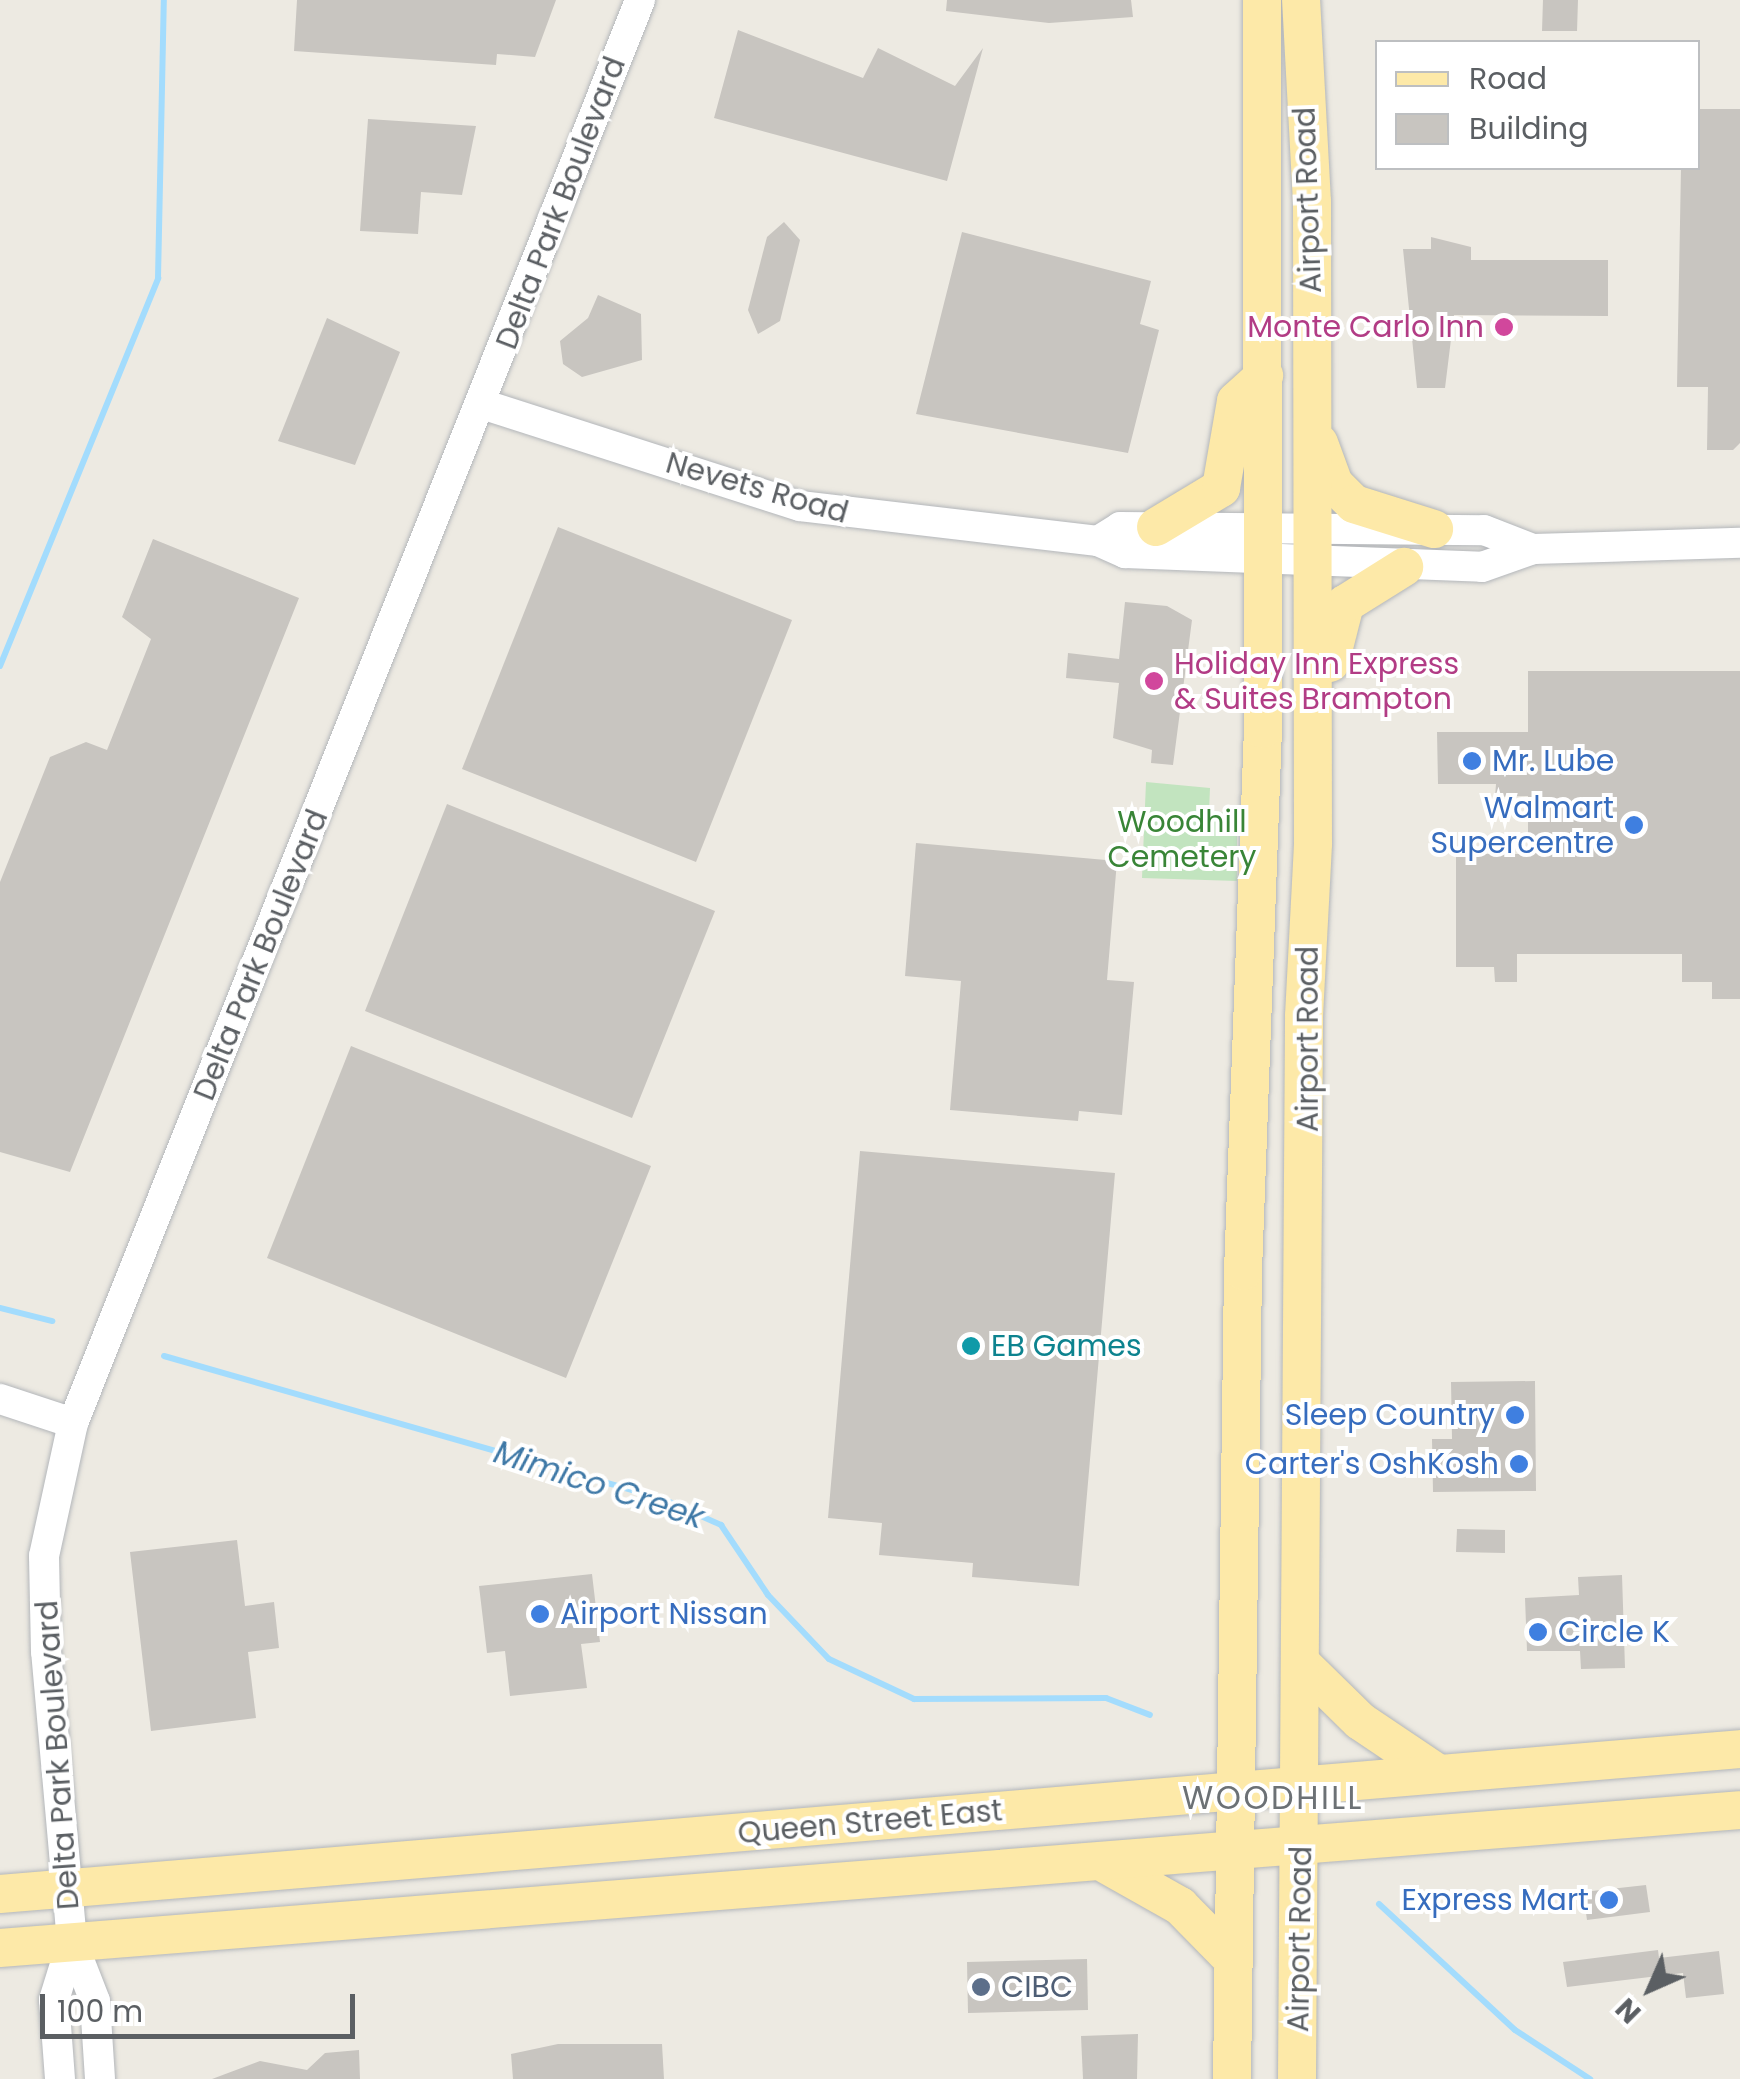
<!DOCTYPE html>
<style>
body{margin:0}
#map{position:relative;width:1740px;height:2079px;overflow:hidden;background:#edeae2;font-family:Poppins,sans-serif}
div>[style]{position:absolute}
.green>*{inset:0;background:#c2e4bf}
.stream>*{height:6px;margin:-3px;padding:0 3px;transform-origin:3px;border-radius:3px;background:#a3dcfd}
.building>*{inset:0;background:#c8c5c0}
.roads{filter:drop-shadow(0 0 2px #b3b6ba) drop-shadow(0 0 2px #b3b6ba)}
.minor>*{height:30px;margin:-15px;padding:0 15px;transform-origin:15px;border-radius:15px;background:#fff}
.major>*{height:38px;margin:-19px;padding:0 19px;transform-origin:19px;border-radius:19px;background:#fde9a8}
.dots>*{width:28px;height:28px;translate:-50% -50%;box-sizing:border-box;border:5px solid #fff;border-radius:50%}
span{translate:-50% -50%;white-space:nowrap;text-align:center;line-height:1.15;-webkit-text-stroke:8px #fff;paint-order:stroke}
.street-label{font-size:30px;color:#5b5f63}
.hotel-label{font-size:30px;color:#b23c85}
.right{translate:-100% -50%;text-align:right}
.left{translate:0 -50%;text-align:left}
.shop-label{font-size:30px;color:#366cbe}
.park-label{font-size:30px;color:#398537}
.culture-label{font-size:30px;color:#0d838f}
.service-label{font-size:30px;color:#4e5e75}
.water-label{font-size:32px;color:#3e78a6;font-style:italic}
.neighbourhood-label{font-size:32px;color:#6c7175;letter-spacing:2.5px}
.legend{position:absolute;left:1375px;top:40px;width:325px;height:130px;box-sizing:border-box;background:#fff;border:2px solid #bdbfc1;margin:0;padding:12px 18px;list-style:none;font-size:30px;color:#5b5f63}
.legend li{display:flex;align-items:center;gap:20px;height:50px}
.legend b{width:50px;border:2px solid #bdbfc1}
.north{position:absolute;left:1600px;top:1939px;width:100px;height:100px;-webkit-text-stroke:8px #fff;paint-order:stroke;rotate:225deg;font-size:28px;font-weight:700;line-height:40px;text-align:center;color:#5b5f63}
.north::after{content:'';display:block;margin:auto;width:35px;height:45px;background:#5b5f63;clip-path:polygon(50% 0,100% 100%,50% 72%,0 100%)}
.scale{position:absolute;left:40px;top:1994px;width:315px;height:45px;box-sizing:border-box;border:5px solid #5b5f63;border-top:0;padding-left:12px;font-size:30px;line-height:35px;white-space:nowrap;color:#5b5f63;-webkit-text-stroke:8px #fff;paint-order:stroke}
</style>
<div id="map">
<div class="green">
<div style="clip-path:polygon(1146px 782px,1210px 788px,1209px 812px,1237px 813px,1237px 881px,1142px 878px)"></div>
</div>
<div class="stream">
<div style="left:0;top:666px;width:419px;rotate:-67.8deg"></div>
<div style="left:158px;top:278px;width:278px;rotate:-88.8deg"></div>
<div style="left:0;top:1308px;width:54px;rotate:14deg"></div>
<div style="left:164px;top:1356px;width:519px;rotate:15.99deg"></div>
<div style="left:663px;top:1499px;width:64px;rotate:24.1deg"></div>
<div style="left:721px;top:1525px;width:84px;rotate:56.1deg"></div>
<div style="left:768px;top:1595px;width:88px;rotate:46.4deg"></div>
<div style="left:829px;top:1659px;width:94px;rotate:25.2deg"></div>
<div style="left:914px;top:1699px;width:192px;rotate:-0.3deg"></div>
<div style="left:1106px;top:1698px;width:47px;rotate:21.1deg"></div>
<div style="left:1379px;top:1904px;width:185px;rotate:42.8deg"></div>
<div style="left:1515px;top:2030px;width:90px;rotate:33.2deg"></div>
</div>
<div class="building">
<div style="clip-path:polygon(297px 0,556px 0,535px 57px,497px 54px,496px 65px,294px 51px)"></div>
<div style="clip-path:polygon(947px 0,1131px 0,1133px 17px,1049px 23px,946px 11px)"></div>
<div style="clip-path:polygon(1543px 0,1578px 0,1577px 31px,1542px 31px)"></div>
<div style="clip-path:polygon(738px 30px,863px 78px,878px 48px,955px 86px,983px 48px,947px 181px,714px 118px)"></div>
<div style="clip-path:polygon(1698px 109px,1740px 109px,1740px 443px,1733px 450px,1707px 450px,1708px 387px,1677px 387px,1681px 168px,1698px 168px)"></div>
<div style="clip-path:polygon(368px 119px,476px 126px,462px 195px,421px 192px,418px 234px,360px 231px)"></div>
<div style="clip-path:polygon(784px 222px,800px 240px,780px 321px,758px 334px,748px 310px,767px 237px)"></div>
<div style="clip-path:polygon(962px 232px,1151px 281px,1140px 324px,1159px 330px,1128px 453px,916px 414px)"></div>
<div style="clip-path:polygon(1431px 237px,1471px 247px,1471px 260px,1608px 260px,1608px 316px,1454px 315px,1445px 388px,1417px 388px,1403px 249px,1431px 249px)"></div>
<div style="clip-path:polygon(598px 295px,641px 314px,642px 360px,582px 377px,563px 364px,560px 341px,588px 318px)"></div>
<div style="clip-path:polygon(327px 318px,400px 352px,355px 465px,278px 441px)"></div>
<div style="clip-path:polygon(558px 527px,792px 620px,696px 862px,462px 769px)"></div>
<div style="clip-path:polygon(153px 539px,299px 598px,70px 1172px,0 1152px,0 882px,50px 757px,86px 742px,107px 750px,151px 639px,122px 617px)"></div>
<div style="clip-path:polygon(1125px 602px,1167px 606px,1192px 620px,1173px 765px,1151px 763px,1152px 750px,1113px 738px,1119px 683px,1066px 678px,1068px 653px,1119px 659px)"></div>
<div style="clip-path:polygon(1528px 671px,1740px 671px,1740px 999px,1712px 999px,1712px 982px,1682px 982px,1682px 954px,1517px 954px,1517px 982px,1495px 982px,1494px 967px,1456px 967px,1456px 854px,1528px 854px,1528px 796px,1495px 797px,1496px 784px,1438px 784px,1437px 732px,1528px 732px)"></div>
<div style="clip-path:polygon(447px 804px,715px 911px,632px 1118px,365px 1011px)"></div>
<div style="clip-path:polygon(916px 843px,1117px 861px,1107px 980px,1134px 982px,1122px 1115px,1079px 1111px,1078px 1121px,950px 1110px,961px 981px,905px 976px)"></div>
<div style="clip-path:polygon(351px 1046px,651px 1166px,566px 1378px,267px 1258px)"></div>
<div style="clip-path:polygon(860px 1151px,1115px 1173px,1079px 1586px,972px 1577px,973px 1563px,879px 1555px,882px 1523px,828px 1518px)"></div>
<div style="clip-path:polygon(1535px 1381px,1536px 1491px,1433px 1492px,1432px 1439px,1452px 1439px,1451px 1382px)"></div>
<div style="clip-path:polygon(1457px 1529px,1505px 1530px,1505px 1553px,1456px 1552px)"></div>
<div style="clip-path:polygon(237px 1540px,245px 1606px,274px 1602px,279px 1648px,248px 1652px,256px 1718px,151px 1731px,130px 1552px)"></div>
<div style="clip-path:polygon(592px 1574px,600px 1642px,581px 1644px,587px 1688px,510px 1696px,505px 1651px,487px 1653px,479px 1586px)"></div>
<div style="clip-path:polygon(1622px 1575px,1625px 1668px,1581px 1669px,1580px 1651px,1527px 1651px,1525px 1598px,1579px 1595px,1578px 1577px)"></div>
<div style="clip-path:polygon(1646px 1885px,1650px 1912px,1587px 1920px,1583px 1892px)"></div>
<div style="clip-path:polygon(1658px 1950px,1659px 1958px,1719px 1951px,1724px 1994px,1686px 1998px,1683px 1973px,1567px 1987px,1563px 1962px)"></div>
<div style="clip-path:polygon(1087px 1959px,1088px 2010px,968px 2013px,967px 1962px)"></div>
<div style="clip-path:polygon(1138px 2034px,1137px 2079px,1083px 2079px,1081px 2036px)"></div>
<div style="clip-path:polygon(558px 2044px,662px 2044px,664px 2079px,513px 2079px,511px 2054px)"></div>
<div style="clip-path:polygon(359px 2050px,360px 2079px,212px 2079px,260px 2061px,307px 2070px,325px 2053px)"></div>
</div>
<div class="roads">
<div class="minor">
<div style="left:482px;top:404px;width:334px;rotate:17.8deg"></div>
<div style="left:800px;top:506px;width:300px;rotate:6.7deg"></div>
<div style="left:1098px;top:541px;width:30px;rotate:24deg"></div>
<div style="left:1125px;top:553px;width:357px;rotate:2.2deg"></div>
<div style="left:1482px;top:567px;width:54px;rotate:-19.4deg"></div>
<div style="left:1533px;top:549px;width:207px;rotate:-1.7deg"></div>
<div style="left:1098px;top:541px;width:26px;rotate:-32deg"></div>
<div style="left:1120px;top:527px;width:364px;rotate:0.5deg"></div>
<div style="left:1484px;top:530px;width:53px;rotate:21.2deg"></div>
<div style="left:0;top:1399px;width:77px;rotate:18.2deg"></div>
<div style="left:60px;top:2079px;width:79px;rotate:-94.3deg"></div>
<div style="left:54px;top:2000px;width:61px;rotate:-72.8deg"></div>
<div style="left:100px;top:2079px;width:78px;rotate:-93.7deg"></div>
<div style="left:95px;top:2001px;width:63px;rotate:-111.3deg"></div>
<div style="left:72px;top:1942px;width:291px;rotate:-95.1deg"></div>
<div style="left:46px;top:1652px;width:96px;rotate:-91.2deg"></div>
<div style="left:44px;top:1556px;width:136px;rotate:-77.7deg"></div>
<div style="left:73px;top:1423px;width:1532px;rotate:-68.27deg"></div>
</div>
<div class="major">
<div style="left:1319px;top:443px;width:44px;rotate:69.9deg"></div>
<div style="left:1334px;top:484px;width:28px;rotate:45deg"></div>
<div style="left:1354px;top:504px;width:84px;rotate:17.4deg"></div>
<div style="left:1156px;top:527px;width:76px;rotate:-31deg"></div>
<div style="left:1221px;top:488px;width:88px;rotate:-80.2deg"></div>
<div style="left:1236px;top:401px;width:38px;rotate:-42deg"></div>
<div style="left:1330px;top:663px;width:61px;rotate:-75.7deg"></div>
<div style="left:1345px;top:604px;width:70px;rotate:-32.1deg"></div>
<div style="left:1304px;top:1666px;width:78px;rotate:44.5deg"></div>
<div style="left:1360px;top:1721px;width:95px;rotate:33.9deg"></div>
<div style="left:1107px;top:1865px;width:84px;rotate:29.3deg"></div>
<div style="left:1180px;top:1906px;width:77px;rotate:45.5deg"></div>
<div style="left:0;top:1894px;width:1746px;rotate:-4.76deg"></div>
<div style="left:0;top:1948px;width:1745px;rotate:-4.53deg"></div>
<div style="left:1232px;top:2079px;width:808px;rotate:-89.22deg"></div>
<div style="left:1243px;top:1271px;width:542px;rotate:-87.89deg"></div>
<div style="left:1263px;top:729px;width:729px;rotate:-90.08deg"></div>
<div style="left:1297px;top:2079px;width:1063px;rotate:-89.62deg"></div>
<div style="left:1304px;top:1016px;width:173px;rotate:-87deg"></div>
<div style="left:1313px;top:843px;width:641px;rotate:-90.09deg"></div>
<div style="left:1312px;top:202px;width:202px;rotate:-93.1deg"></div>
</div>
</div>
<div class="dots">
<div style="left:1504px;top:327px;background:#d1479c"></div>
<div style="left:1154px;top:681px;background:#d1479c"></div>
<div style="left:1472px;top:761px;background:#3f7fe0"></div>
<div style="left:1634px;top:825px;background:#3f7fe0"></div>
<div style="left:971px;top:1346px;background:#0f9aa8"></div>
<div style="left:1515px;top:1415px;background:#3f7fe0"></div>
<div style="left:1519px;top:1464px;background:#3f7fe0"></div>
<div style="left:540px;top:1614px;background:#3f7fe0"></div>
<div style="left:1538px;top:1632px;background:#3f7fe0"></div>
<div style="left:1609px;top:1900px;background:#3f7fe0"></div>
<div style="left:981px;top:1987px;background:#5c6f8a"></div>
</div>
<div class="street-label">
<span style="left:1308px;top:200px;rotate:-92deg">Airport Road</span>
<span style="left:561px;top:203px;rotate:-69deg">Delta Park Boulevard</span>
<span style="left:757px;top:488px;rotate:16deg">Nevets Road</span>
<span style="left:261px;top:955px;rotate:-68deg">Delta Park Boulevard</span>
<span style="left:1308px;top:1039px;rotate:-90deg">Airport Road</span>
<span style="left:58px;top:1755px;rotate:-94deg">Delta Park Boulevard</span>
<span style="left:870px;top:1822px;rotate:-5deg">Queen Street East</span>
<span style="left:1300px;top:1939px;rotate:-89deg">Airport Road</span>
</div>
<div class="hotel-label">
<span class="right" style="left:1484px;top:327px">Monte Carlo Inn</span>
<span class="left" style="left:1174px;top:681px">Holiday Inn Express<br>&amp; Suites Brampton</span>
</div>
<div class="shop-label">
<span class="left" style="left:1492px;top:761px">Mr. Lube</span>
<span class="right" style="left:1614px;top:825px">Walmart<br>Supercentre</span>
<span class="right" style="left:1495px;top:1415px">Sleep Country</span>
<span class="right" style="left:1499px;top:1464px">Carter's OshKosh</span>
<span class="left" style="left:560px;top:1614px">Airport Nissan</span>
<span class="left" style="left:1558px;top:1632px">Circle K</span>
<span class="right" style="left:1589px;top:1900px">Express Mart</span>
</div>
<div class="park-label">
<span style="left:1182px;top:839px">Woodhill<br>Cemetery</span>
</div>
<div class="culture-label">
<span class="left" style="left:991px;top:1346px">EB Games</span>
</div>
<div class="service-label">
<span class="left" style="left:1001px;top:1987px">CIBC</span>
</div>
<div class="water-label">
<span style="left:599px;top:1485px;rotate:18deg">Mimico Creek</span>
</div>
<div class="neighbourhood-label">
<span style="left:1273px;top:1798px">WOODHILL</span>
</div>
<ul class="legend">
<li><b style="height:12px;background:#fde9a8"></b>Road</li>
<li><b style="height:28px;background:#c8c5c0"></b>Building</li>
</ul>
<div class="north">N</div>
<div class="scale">100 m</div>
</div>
